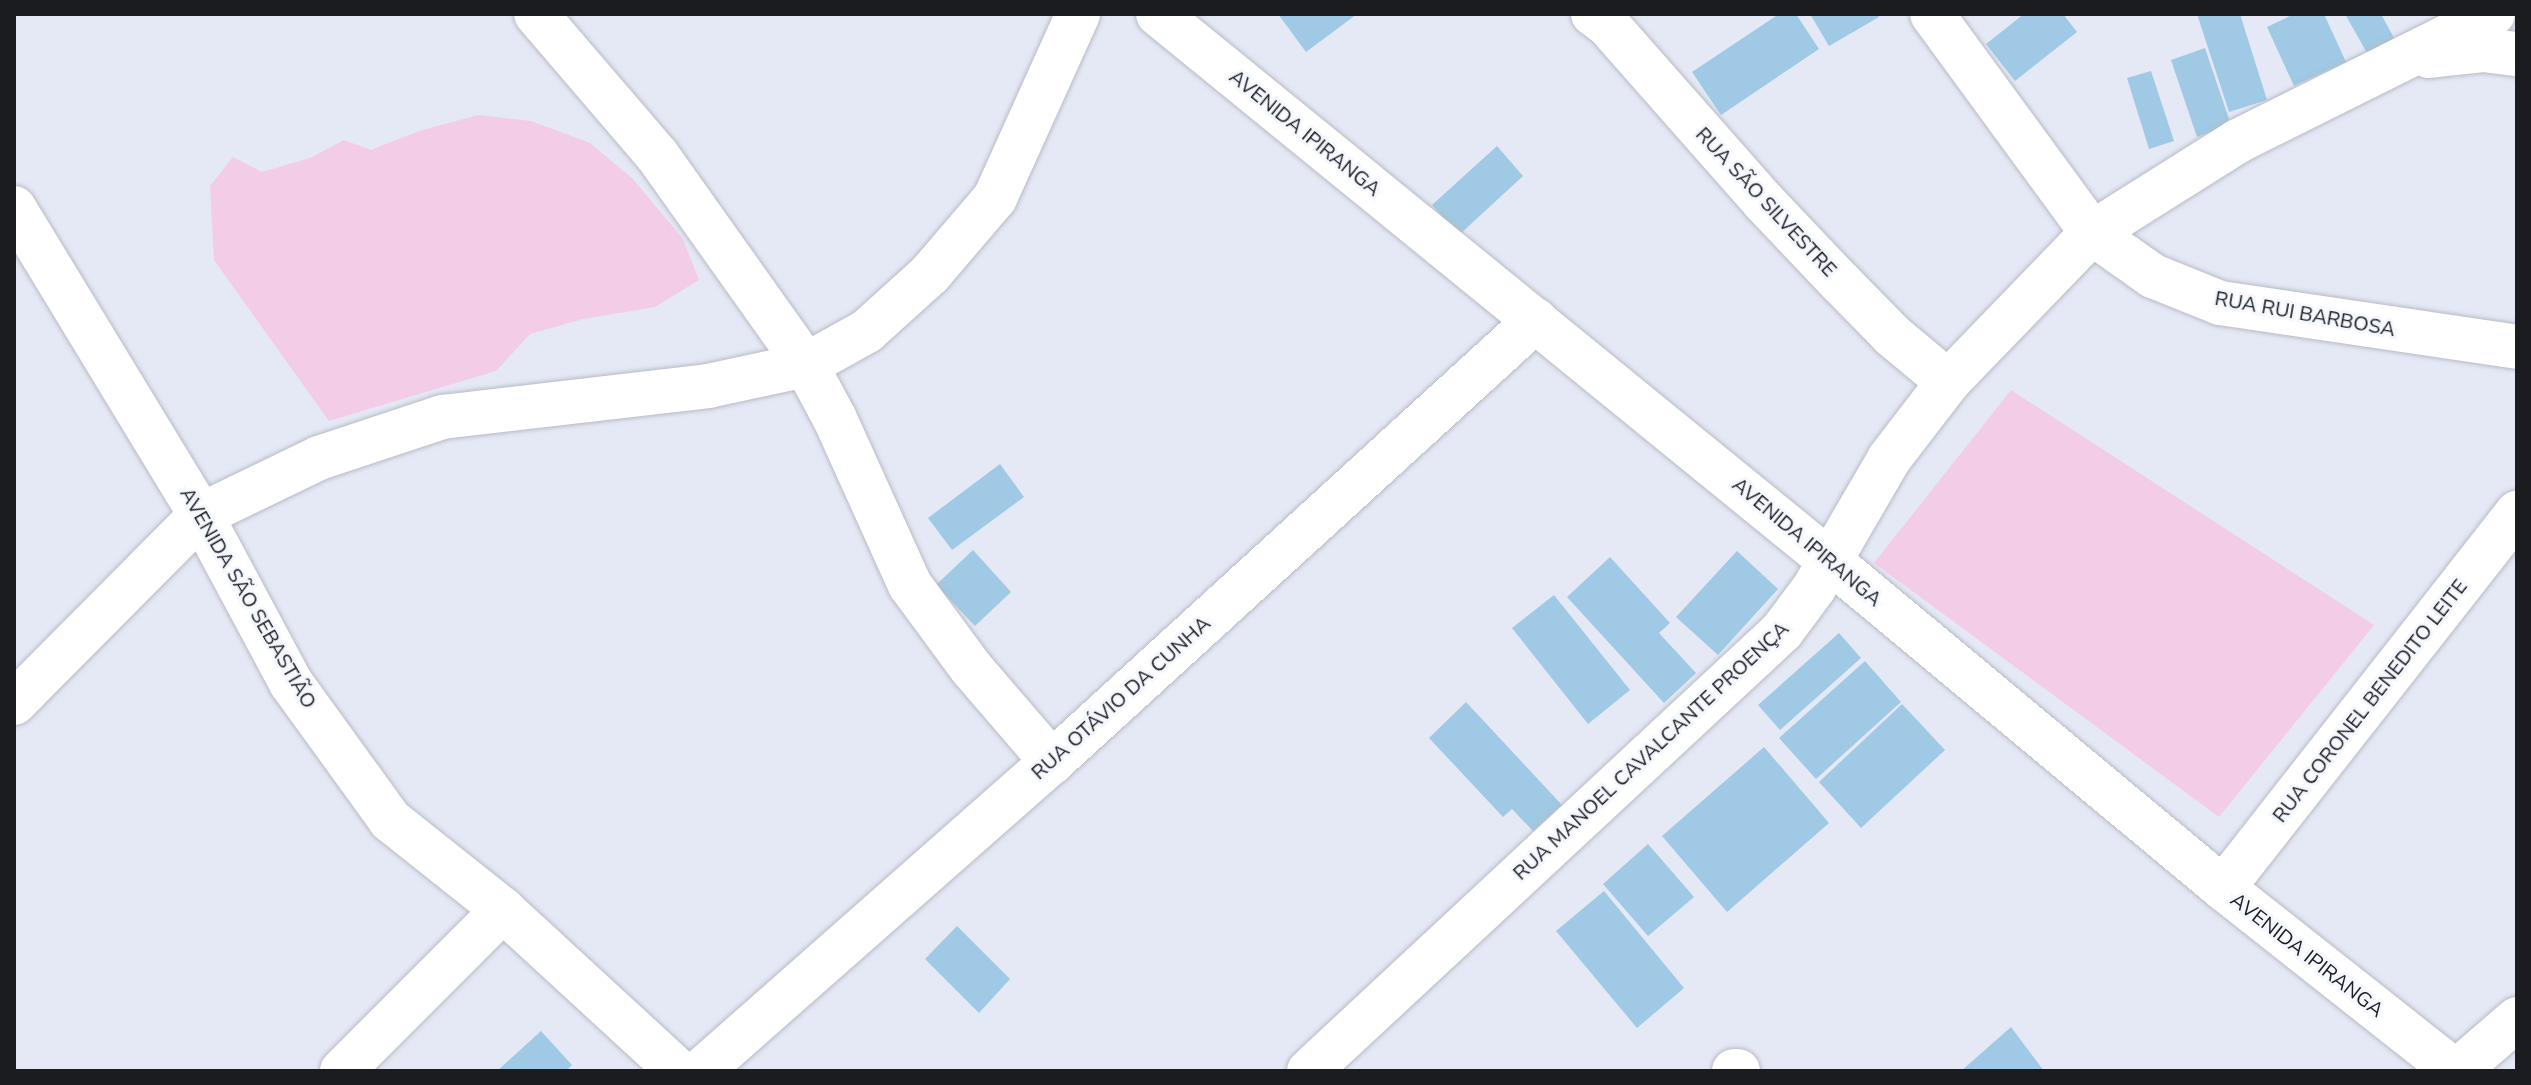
<!DOCTYPE html>
<meta charset="utf-8">
<style>
body{margin:0}
#map{position:relative;width:2531px;height:1085px;overflow:hidden;background:#e5e9f5;font-family:"Nunito Sans",sans-serif}
div>[style]{position:absolute}
.green>*{inset:0;background:#f3cce8}
.building>*{inset:0;background:#9fc9e4}
.roads{filter:drop-shadow(0 0 2px #b7bbc6) drop-shadow(0 0 2px #b7bbc6)}
.minor>*{height:44px;margin:-22px;padding:0 22px;transform-origin:22px;border-radius:22px;background:#fff}
.major>*{height:44px;margin:-22px;padding:0 22px;transform-origin:22px;border-radius:22px;background:#fff}
span{translate:-50% -50%;white-space:nowrap;text-align:center;line-height:1.15;-webkit-text-stroke:6px #f4f7fe;paint-order:stroke}
.street-label{font-size:20px;color:#1b1c20}
.frame{position:absolute;inset:0;border:16px solid #1b1c20;pointer-events:none}
</style>
<div id="map">
<div class="green">
<div style="clip-path:polygon(478px 115px,531px 121px,590px 143px,633px 179px,683px 239px,699px 280px,655px 307px,583px 319px,530px 334px,496px 371px,329px 421px,214px 260px,210px 186px,233px 157px,262px 172px,310px 158px,344px 140px,371px 150px,419px 131px)"></div>
<div style="clip-path:polygon(2011px 390px,2374px 625px,2219px 817px,1874px 563px)"></div>
</div>
<div class="building">
<div style="clip-path:polygon(1278px 14px,1357px 14px,1306px 52px)"></div>
<div style="clip-path:polygon(1779px 14px,1796px 14px,1819px 49px,1721px 115px,1692px 72px)"></div>
<div style="clip-path:polygon(1810px 14px,1877px 14px,1879px 17px,1829px 46px)"></div>
<div style="clip-path:polygon(2024px 14px,2063px 14px,2077px 32px,2015px 81px,1986px 44px)"></div>
<div style="clip-path:polygon(2197px 14px,2240px 14px,2267px 100px,2229px 112px)"></div>
<div style="clip-path:polygon(2294px 14px,2324px 14px,2346px 62px,2294px 86px,2267px 27px)"></div>
<div style="clip-path:polygon(2345px 14px,2381px 14px,2394px 38px,2367px 53px)"></div>
<div style="clip-path:polygon(2205px 48px,2231px 125px,2197px 137px,2171px 60px)"></div>
<div style="clip-path:polygon(2151px 71px,2174px 141px,2149px 149px,2127px 78px)"></div>
<div style="clip-path:polygon(1497px 146px,1523px 176px,1459px 235px,1432px 205px)"></div>
<div style="clip-path:polygon(1000px 464px,1024px 497px,952px 550px,928px 518px)"></div>
<div style="clip-path:polygon(973px 550px,1011px 592px,975px 626px,936px 585px)"></div>
<div style="clip-path:polygon(1737px 551px,1778px 589px,1718px 655px,1676px 617px)"></div>
<div style="clip-path:polygon(1610px 557px,1670px 623px,1659px 633px,1696px 673px,1664px 703px,1567px 597px)"></div>
<div style="clip-path:polygon(1554px 595px,1630px 690px,1588px 724px,1512px 628px)"></div>
<div style="clip-path:polygon(1839px 633px,1861px 658px,1780px 730px,1758px 705px)"></div>
<div style="clip-path:polygon(1865px 661px,1901px 702px,1816px 779px,1779px 738px)"></div>
<div style="clip-path:polygon(1466px 702px,1562px 805px,1533px 831px,1512px 809px,1503px 817px,1429px 738px)"></div>
<div style="clip-path:polygon(1902px 704px,1945px 750px,1861px 828px,1819px 782px)"></div>
<div style="clip-path:polygon(1764px 747px,1829px 823px,1727px 912px,1662px 836px)"></div>
<div style="clip-path:polygon(1648px 844px,1694px 897px,1648px 936px,1603px 884px)"></div>
<div style="clip-path:polygon(1604px 891px,1684px 988px,1637px 1028px,1556px 931px)"></div>
<div style="clip-path:polygon(957px 926px,1010px 979px,979px 1013px,925px 959px)"></div>
<div style="clip-path:polygon(2011px 1027px,2044px 1071px,1961px 1071px)"></div>
<div style="clip-path:polygon(541px 1031px,572px 1065px,566px 1071px,497px 1071px)"></div>
</div>
<div class="roads">
<div class="minor">
<div style="left:536px;top:14px;width:186px;rotate:49.4deg"></div>
<div style="left:657px;top:155px;width:257px;rotate:54.6deg"></div>
<div style="left:806px;top:365px;width:61px;rotate:61.8deg"></div>
<div style="left:835px;top:419px;width:182px;rotate:65.7deg"></div>
<div style="left:910px;top:585px;width:104px;rotate:53.6deg"></div>
<div style="left:972px;top:669px;width:123px;rotate:49.3deg"></div>
<div style="left:1158px;top:14px;width:866px;rotate:39.15deg"></div>
<div style="left:1830px;top:561px;width:511px;rotate:39.76deg"></div>
<div style="left:2223px;top:888px;width:295px;rotate:38.3deg"></div>
<div style="left:1593px;top:14px;width:17px;rotate:36deg"></div>
<div style="left:1607px;top:24px;width:236px;rotate:48.6deg"></div>
<div style="left:1763px;top:201px;width:112px;rotate:46.5deg"></div>
<div style="left:1840px;top:282px;width:76px;rotate:45.5deg"></div>
<div style="left:1893px;top:336px;width:72px;rotate:39.9deg"></div>
<div style="left:1932px;top:14px;width:271px;rotate:53.8deg"></div>
<div style="left:2092px;top:233px;width:75px;rotate:35.2deg"></div>
<div style="left:2153px;top:276px;width:72px;rotate:21.9deg"></div>
<div style="left:2220px;top:303px;width:300px;rotate:8.4deg"></div>
<div style="left:2429px;top:56px;width:54px;rotate:-6.3deg"></div>
<div style="left:2483px;top:50px;width:34px;rotate:7deg"></div>
<div style="left:14px;top:208px;width:359px;rotate:58.7deg"></div>
<div style="left:201px;top:515px;width:191px;rotate:61.8deg"></div>
<div style="left:291px;top:683px;width:169px;rotate:54.1deg"></div>
<div style="left:390px;top:820px;width:144px;rotate:38.5deg"></div>
<div style="left:503px;top:910px;width:238px;rotate:42.6deg"></div>
<div style="left:14px;top:703px;width:265px;rotate:-45.2deg"></div>
<div style="left:201px;top:515px;width:131px;rotate:-25.8deg"></div>
<div style="left:319px;top:458px;width:130px;rotate:-18.4deg"></div>
<div style="left:442px;top:417px;width:268px;rotate:-6.6deg"></div>
<div style="left:708px;top:386px;width:100px;rotate:-12.1deg"></div>
<div style="left:806px;top:365px;width:70px;rotate:-29.1deg"></div>
<div style="left:867px;top:331px;width:85px;rotate:-42.1deg"></div>
<div style="left:930px;top:274px;width:100px;rotate:-49.5deg"></div>
<div style="left:995px;top:198px;width:202px;rotate:-65.7deg"></div>
<div style="left:2223px;top:888px;width:477px;rotate:-51.9deg"></div>
<div style="left:342px;top:1071px;width:228px;rotate:-45deg"></div>
<div style="left:701px;top:1071px;width:468px;rotate:-41.4deg"></div>
<div style="left:1052px;top:762px;width:655px;rotate:-42.4deg"></div>
<div style="left:1309px;top:1071px;width:646px;rotate:-42.93deg"></div>
<div style="left:1782px;top:631px;width:54px;rotate:-53.3deg"></div>
<div style="left:1814px;top:588px;width:149px;rotate:-59.8deg"></div>
<div style="left:1889px;top:459px;width:97px;rotate:-52.5deg"></div>
<div style="left:1948px;top:382px;width:207px;rotate:-46deg"></div>
<div style="left:2092px;top:233px;width:173px;rotate:-32.2deg"></div>
<div style="left:2238px;top:141px;width:285px;rotate:-26.5deg"></div>
<div style="left:1734px;top:1071px;width:4px"></div>
</div>
<div class="major">
<div style="left:2457px;top:1071px;width:79px;rotate:-40.9deg"></div>
</div>
</div>
<div class="street-label">
<span style="left:1305px;top:133px;rotate:39deg">AVENIDA IPIRANGA</span>
<span style="left:1766px;top:202px;rotate:47deg">RUA SÃO SILVESTRE</span>
<span style="left:2305px;top:314px;rotate:10deg">RUA RUI BARBOSA</span>
<span style="left:1807px;top:542px;rotate:40deg">AVENIDA IPIRANGA</span>
<span style="left:248px;top:598px;rotate:60deg">AVENIDA SÃO SEBASTIÃO</span>
<span style="left:1121px;top:698px;rotate:-42deg">RUA OTÁVIO DA CUNHA</span>
<span style="left:2370px;top:701px;rotate:-52deg">RUA CORONEL BENEDITO LEITE</span>
<span style="left:1651px;top:751px;rotate:-43deg">RUA MANOEL CAVALCANTE PROENÇA</span>
<span style="left:2307px;top:955px;rotate:38deg">AVENIDA IPIRANGA</span>
</div>
<div class="frame"></div>
</div>
